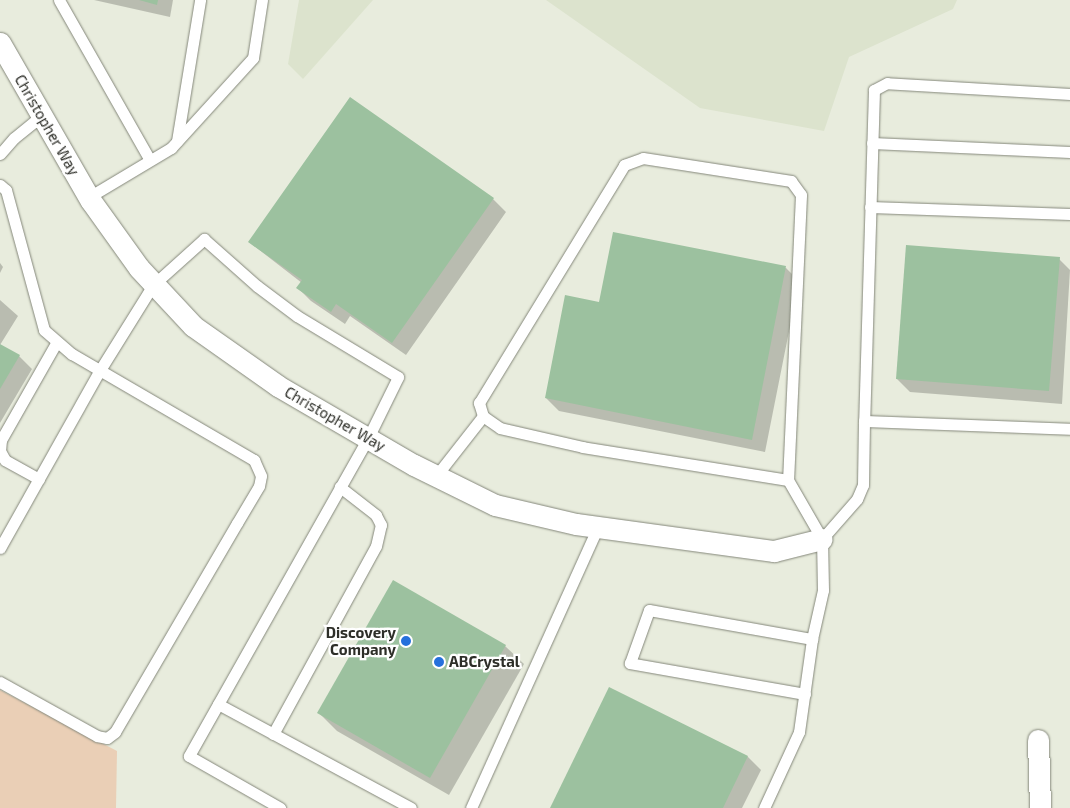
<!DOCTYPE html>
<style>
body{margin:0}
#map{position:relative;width:1070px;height:808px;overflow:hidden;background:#e8ecdd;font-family:"Exo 2",sans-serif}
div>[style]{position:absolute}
.built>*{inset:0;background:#dce3cd}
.green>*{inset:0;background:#eacfb6}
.shadow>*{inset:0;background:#0003}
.building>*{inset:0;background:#9cc19f}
.roads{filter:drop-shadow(0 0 1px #84877a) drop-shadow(0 0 1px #84877a)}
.service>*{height:11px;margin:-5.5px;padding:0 5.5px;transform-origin:5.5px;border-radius:5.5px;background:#fff}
.minor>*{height:21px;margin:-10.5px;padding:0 10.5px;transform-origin:10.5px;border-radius:10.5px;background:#fff}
.dots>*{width:14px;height:14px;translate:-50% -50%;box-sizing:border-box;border:2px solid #fff;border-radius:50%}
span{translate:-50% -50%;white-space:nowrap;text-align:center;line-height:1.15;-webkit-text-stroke:4.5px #fff;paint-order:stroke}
.street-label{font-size:15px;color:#2d2e28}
.poi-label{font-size:15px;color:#2d2e28;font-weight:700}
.right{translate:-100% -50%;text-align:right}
.left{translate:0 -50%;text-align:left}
</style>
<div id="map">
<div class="built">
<div style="clip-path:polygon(299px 0,373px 0,303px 79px,288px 64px)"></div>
<div style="clip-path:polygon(546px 0,957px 0,953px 9px,849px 57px,824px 131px,700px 108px)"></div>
</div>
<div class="green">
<div style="clip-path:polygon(0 690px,117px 751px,116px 808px,0 808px)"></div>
</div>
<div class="shadow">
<div style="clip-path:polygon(94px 0,173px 0,170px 17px)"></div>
<div style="clip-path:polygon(493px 199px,506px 212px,406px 355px,350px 316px,345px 324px,311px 301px,298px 288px,302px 283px,249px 242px)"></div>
<div style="clip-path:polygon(614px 233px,786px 268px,799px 281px,765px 452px,559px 411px,546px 398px,600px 303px)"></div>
<div style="clip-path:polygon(1059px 259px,1070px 270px,1062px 404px,910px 392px,897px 379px)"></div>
<div style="clip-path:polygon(0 263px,3px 267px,0 273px)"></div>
<div style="clip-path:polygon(0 300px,18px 316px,0 345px,19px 356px,32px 369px,0 423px)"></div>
<div style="clip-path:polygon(505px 646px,524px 664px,449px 795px,337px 731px,319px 713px)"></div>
<div style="clip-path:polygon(610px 689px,748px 757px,761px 770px,742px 808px,551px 808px)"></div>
</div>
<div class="building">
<div style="clip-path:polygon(139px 0,158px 0,157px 5px)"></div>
<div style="clip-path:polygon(350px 97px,494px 198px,392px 343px,336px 304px,331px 312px,296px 288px,302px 280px,248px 242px)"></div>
<div style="clip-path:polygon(613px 232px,786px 266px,752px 440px,545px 398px,565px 295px,599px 302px)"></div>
<div style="clip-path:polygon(906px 245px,1060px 257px,1049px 391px,896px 379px)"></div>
<div style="clip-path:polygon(0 344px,20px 355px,0 389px)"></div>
<div style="clip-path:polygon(393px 580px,506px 645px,430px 778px,317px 713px)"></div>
<div style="clip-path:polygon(609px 687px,748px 756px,723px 808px,550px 808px)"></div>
</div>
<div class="roads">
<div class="service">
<div style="left:59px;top:0;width:184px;rotate:60.4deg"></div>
<div style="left:1070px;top:94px;width:183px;rotate:-176.6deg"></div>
<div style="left:887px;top:83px;width:15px;rotate:152deg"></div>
<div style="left:874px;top:90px;width:331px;rotate:91.7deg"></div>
<div style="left:864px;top:421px;width:206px;rotate:2.2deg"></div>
<div style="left:177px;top:141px;width:143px;rotate:-80.7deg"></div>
<div style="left:872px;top:143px;width:198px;rotate:2.6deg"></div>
<div style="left:0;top:154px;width:21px;rotate:-49deg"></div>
<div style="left:14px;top:138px;width:26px;rotate:-39deg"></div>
<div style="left:34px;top:122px;width:11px;rotate:-5deg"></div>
<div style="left:0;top:185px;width:8px;rotate:40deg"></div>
<div style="left:6px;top:190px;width:145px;rotate:74.8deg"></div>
<div style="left:44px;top:330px;width:37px;rotate:41deg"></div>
<div style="left:72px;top:354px;width:211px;rotate:30.2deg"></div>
<div style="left:254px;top:460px;width:17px;rotate:66deg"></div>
<div style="left:261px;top:476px;width:10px;rotate:101deg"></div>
<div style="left:259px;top:486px;width:43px;rotate:120.7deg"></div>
<div style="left:237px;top:523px;width:242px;rotate:120.3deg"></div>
<div style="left:115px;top:732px;width:10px;rotate:143deg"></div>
<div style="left:107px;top:738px;width:10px;rotate:-169deg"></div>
<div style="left:97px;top:736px;width:111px;rotate:-150.9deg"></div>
<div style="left:89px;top:197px;width:96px;rotate:-30.9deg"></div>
<div style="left:171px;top:148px;width:122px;rotate:-47.7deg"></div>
<div style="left:253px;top:58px;width:59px;rotate:-81.2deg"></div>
<div style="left:870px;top:207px;width:200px;rotate:2deg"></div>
<div style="left:436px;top:476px;width:76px;rotate:-51.9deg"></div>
<div style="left:39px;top:479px;width:39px;rotate:-151deg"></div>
<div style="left:5px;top:460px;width:10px;rotate:-119deg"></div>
<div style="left:0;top:451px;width:11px;rotate:-85deg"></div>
<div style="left:1px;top:440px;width:112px;rotate:-60.4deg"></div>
<div style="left:822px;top:539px;width:53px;rotate:-48.8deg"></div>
<div style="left:857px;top:499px;width:15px;rotate:-67deg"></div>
<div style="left:863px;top:485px;width:64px;rotate:-89.1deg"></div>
<div style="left:0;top:548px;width:204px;rotate:-60.7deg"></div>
<div style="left:100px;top:370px;width:100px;rotate:-58.1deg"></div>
<div style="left:153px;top:285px;width:69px;rotate:-42deg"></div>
<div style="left:204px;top:239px;width:71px;rotate:41.6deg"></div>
<div style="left:257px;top:286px;width:50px;rotate:36.9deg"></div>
<div style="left:297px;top:316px;width:118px;rotate:31.1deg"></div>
<div style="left:398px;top:377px;width:68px;rotate:116.2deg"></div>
<div style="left:368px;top:438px;width:365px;rotate:119.4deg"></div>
<div style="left:189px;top:756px;width:105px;rotate:29.7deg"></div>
<div style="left:805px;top:694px;width:178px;rotate:-170deg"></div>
<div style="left:630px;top:663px;width:56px;rotate:-70.3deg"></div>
<div style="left:649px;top:610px;width:166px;rotate:10.1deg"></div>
<div style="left:218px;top:704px;width:219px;rotate:28.3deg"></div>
<div style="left:273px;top:734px;width:214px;rotate:-61.3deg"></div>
<div style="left:376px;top:546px;width:22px;rotate:-77deg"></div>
<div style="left:381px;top:525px;width:11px;rotate:-117deg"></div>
<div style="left:376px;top:515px;width:46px;rotate:-142.1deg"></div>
<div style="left:471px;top:808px;width:308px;rotate:-65.7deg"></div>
<div style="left:764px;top:808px;width:84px;rotate:-65.3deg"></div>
<div style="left:799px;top:732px;width:94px;rotate:-82deg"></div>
<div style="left:812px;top:639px;width:50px;rotate:-77.3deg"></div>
<div style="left:823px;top:590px;width:51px;rotate:-91.1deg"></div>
<div style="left:822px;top:539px;width:68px;rotate:-120deg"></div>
<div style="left:788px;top:480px;width:208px;rotate:-170.9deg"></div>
<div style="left:583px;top:447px;width:85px;rotate:-167.1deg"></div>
<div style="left:500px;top:428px;width:21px;rotate:-145deg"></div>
<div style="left:483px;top:416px;width:14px;rotate:-107deg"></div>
<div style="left:479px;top:403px;width:279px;rotate:-58.6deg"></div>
<div style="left:624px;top:165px;width:20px;rotate:-20deg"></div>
<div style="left:643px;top:158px;width:150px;rotate:8.8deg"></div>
<div style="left:791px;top:181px;width:17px;rotate:54deg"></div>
<div style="left:801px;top:195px;width:285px;rotate:92.6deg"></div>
</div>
<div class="minor">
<div style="left:0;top:43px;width:182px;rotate:60.1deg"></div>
<div style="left:91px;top:201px;width:82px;rotate:54.4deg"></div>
<div style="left:139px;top:268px;width:79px;rotate:47deg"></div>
<div style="left:193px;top:326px;width:104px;rotate:35.2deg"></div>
<div style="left:278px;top:386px;width:157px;rotate:30.2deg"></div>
<div style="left:414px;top:465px;width:90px;rotate:26.3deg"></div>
<div style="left:495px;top:505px;width:83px;rotate:13.2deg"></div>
<div style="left:576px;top:524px;width:200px;rotate:7.8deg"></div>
<div style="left:774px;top:551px;width:49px;rotate:-14deg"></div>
<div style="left:1038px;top:740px;width:68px;rotate:88.3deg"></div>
</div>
</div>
<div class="dots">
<div style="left:406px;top:641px;background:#2570dc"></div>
<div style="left:439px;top:662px;background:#2570dc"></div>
</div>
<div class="street-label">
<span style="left:47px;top:125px;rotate:60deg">Christopher Way</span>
<span style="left:335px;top:419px;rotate:30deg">Christopher Way</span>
</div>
<div class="poi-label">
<span class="right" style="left:396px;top:641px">Discovery<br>Company</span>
<span class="left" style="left:449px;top:662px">ABCrystal</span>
</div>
</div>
